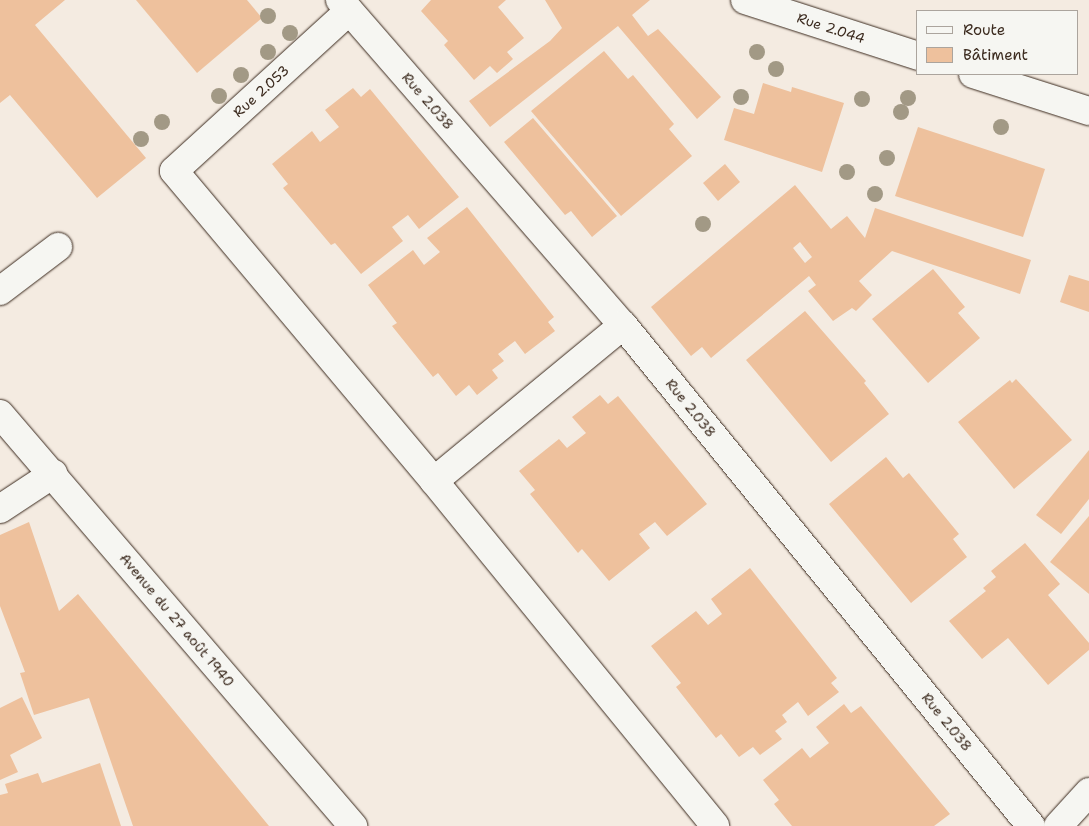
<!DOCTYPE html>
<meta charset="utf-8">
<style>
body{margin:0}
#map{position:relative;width:1089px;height:826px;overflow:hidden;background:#f4ebe1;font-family:"Shantell Sans",sans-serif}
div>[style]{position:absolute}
.building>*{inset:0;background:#eec19d}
.roads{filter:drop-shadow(0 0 1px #3b2a1e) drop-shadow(0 0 1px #3b2a1e)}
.minor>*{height:28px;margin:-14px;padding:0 14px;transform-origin:14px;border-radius:14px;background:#f6f6f2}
.major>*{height:28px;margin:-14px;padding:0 14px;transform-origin:14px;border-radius:14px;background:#f6f6f2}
.trees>*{width:16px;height:16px;margin:-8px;border-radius:50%;background:#a29985}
span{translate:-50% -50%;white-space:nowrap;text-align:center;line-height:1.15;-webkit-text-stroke:4px #f6f6f2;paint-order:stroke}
.street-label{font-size:14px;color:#3b2a1e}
.legend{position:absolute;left:916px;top:10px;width:162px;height:65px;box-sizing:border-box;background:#f6f6f2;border:1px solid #aba49d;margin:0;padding:6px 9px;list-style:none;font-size:15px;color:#3b2a1e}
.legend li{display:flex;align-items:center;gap:10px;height:25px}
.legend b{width:25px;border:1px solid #aba49d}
</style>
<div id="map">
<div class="building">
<div style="clip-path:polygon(0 0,65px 0,35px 25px,146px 158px,97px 198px,10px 95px,0 103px)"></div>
<div style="clip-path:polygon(136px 0,247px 0,262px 18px,197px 73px)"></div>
<div style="clip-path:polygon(431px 0,506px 0,498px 7px,524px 38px,507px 52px,513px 59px,497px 73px,490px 66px,474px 80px,444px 45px,448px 41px,421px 11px)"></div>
<div style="clip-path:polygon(545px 0,650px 0,632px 15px,648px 36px,658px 29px,721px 97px,697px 119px,618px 26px,490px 127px,469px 101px,550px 41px,562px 28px)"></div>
<div style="clip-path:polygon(604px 51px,628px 79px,633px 75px,674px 124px,669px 129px,692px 156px,621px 216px,531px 111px)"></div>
<div style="clip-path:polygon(763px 83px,791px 92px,792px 87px,844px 103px,822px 172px,724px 140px,734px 108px,754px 114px)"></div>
<div style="clip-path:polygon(353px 88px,361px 97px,370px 89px,459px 197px,419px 229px,408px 215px,392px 227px,403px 241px,361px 274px,335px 243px,331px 245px,283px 188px,288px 184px,272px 164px,312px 131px,320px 142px,339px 127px,325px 110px)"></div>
<div style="clip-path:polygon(533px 118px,617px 216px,592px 237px,571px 211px,565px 215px,504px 142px)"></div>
<div style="clip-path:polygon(918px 127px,1045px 169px,1023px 237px,895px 196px)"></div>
<div style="clip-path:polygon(725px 164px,740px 182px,718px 201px,703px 183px)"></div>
<div style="clip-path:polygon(evenodd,795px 185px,831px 229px,847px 216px,865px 238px,875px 208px,1031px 260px,1020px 294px,892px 251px,859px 281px,872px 295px,856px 311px,852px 308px,833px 321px,808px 291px,816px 285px,809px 276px,711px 358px,702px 347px,691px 356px,651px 307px,795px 185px,800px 242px,812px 257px,805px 263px,793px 248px,800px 242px)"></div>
<div style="clip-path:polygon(467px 207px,554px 317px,548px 322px,555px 331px,525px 354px,515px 341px,498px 354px,504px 361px,492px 370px,498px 378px,477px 395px,469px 385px,456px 396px,438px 373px,433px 377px,392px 326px,397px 323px,368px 285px,413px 250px,424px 265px,440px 252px,427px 238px)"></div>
<div style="clip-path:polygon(933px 269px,965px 307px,958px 313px,980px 338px,928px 383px,872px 319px)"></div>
<div style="clip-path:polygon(1069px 275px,1089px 281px,1089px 312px,1060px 302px)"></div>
<div style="clip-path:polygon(805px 311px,866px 381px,864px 383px,889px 414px,831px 462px,746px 360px)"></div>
<div style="clip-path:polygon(1016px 379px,1072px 440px,1014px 489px,958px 422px,1010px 380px,1012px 383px)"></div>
<div style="clip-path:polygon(600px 395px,608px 404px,618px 396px,707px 504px,667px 536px,655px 522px,639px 534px,650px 548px,609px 581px,582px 549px,578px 553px,530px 494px,535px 490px,519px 471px,559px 439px,567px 448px,586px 433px,572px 417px)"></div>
<div style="clip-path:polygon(1089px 450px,1089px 499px,1061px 534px,1036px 515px)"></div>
<div style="clip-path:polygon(886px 457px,903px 478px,909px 473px,959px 534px,953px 539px,967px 557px,911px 603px,829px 504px)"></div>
<div style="clip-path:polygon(1089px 516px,1089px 594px,1050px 562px)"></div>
<div style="clip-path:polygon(29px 522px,59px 611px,78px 594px,269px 826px,133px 826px,89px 698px,34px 715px,20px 673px,25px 672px,0 606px,0 535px)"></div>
<div style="clip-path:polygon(1025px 543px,1060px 584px,1048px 595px,1089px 643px,1089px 650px,1048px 685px,1008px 638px,982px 659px,949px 621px,986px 591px,983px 588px,996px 577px,991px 571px)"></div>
<div style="clip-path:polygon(750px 568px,837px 678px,831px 683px,839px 692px,808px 716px,798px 702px,782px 715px,787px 722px,775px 731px,782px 739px,760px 755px,753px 747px,739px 757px,721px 734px,716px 738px,676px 687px,681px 683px,651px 646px,696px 611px,708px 625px,722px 614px,711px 599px)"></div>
<div style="clip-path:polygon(22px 697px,42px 738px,10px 755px,18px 772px,0 780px,0 708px)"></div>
<div style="clip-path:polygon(844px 704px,851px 713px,861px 706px,950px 814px,934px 826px,792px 826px,774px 804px,779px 800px,763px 780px,802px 748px,810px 758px,829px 743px,816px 727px)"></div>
<div style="clip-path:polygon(100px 763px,121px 826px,0 826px,0 795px,8px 793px,5px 784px,38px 773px,42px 783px)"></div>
</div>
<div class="roads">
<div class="minor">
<div style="left:340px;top:0;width:431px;rotate:49deg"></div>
<div style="left:623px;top:325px;width:646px;rotate:50.84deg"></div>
<div style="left:745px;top:0;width:182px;rotate:17.9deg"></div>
<div style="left:349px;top:11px;width:237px;rotate:137.6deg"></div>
<div style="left:174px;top:171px;width:405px;rotate:50deg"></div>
<div style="left:434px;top:481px;width:445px;rotate:50.8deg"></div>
<div style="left:973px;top:74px;width:122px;rotate:17.7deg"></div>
<div style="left:0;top:291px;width:73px;rotate:-37.2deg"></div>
<div style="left:434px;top:481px;width:245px;rotate:-39.5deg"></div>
<div style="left:0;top:509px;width:64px;rotate:-33.4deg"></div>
<div style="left:1058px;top:826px;width:46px;rotate:-47.6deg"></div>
</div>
<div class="major">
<div style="left:0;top:414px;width:543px;rotate:49.41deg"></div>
</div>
</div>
<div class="trees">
<div style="left:268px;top:16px"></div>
<div style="left:290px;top:33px"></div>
<div style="left:268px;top:52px"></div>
<div style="left:757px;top:52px"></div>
<div style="left:776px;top:69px"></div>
<div style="left:241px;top:75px"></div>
<div style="left:219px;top:96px"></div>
<div style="left:741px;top:97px"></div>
<div style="left:908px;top:98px"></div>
<div style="left:862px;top:99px"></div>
<div style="left:901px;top:112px"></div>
<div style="left:162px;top:122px"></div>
<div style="left:1001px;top:127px"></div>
<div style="left:141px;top:139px"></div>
<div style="left:887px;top:158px"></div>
<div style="left:847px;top:172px"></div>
<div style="left:875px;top:194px"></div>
<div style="left:703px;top:224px"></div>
</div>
<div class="street-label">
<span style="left:831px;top:28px;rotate:18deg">Rue 2.044</span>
<span style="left:261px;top:91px;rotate:-42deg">Rue 2.053</span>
<span style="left:428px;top:101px;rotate:49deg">Rue 2.038</span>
<span style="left:691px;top:408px;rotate:51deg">Rue 2.038</span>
<span style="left:177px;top:620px;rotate:50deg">Avenue du 27 août 1940</span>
<span style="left:947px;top:722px;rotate:51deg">Rue 2.038</span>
</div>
<ul class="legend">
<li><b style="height:6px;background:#f6f6f2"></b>Route</li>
<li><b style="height:14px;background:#eec19d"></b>Bâtiment</li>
</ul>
</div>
